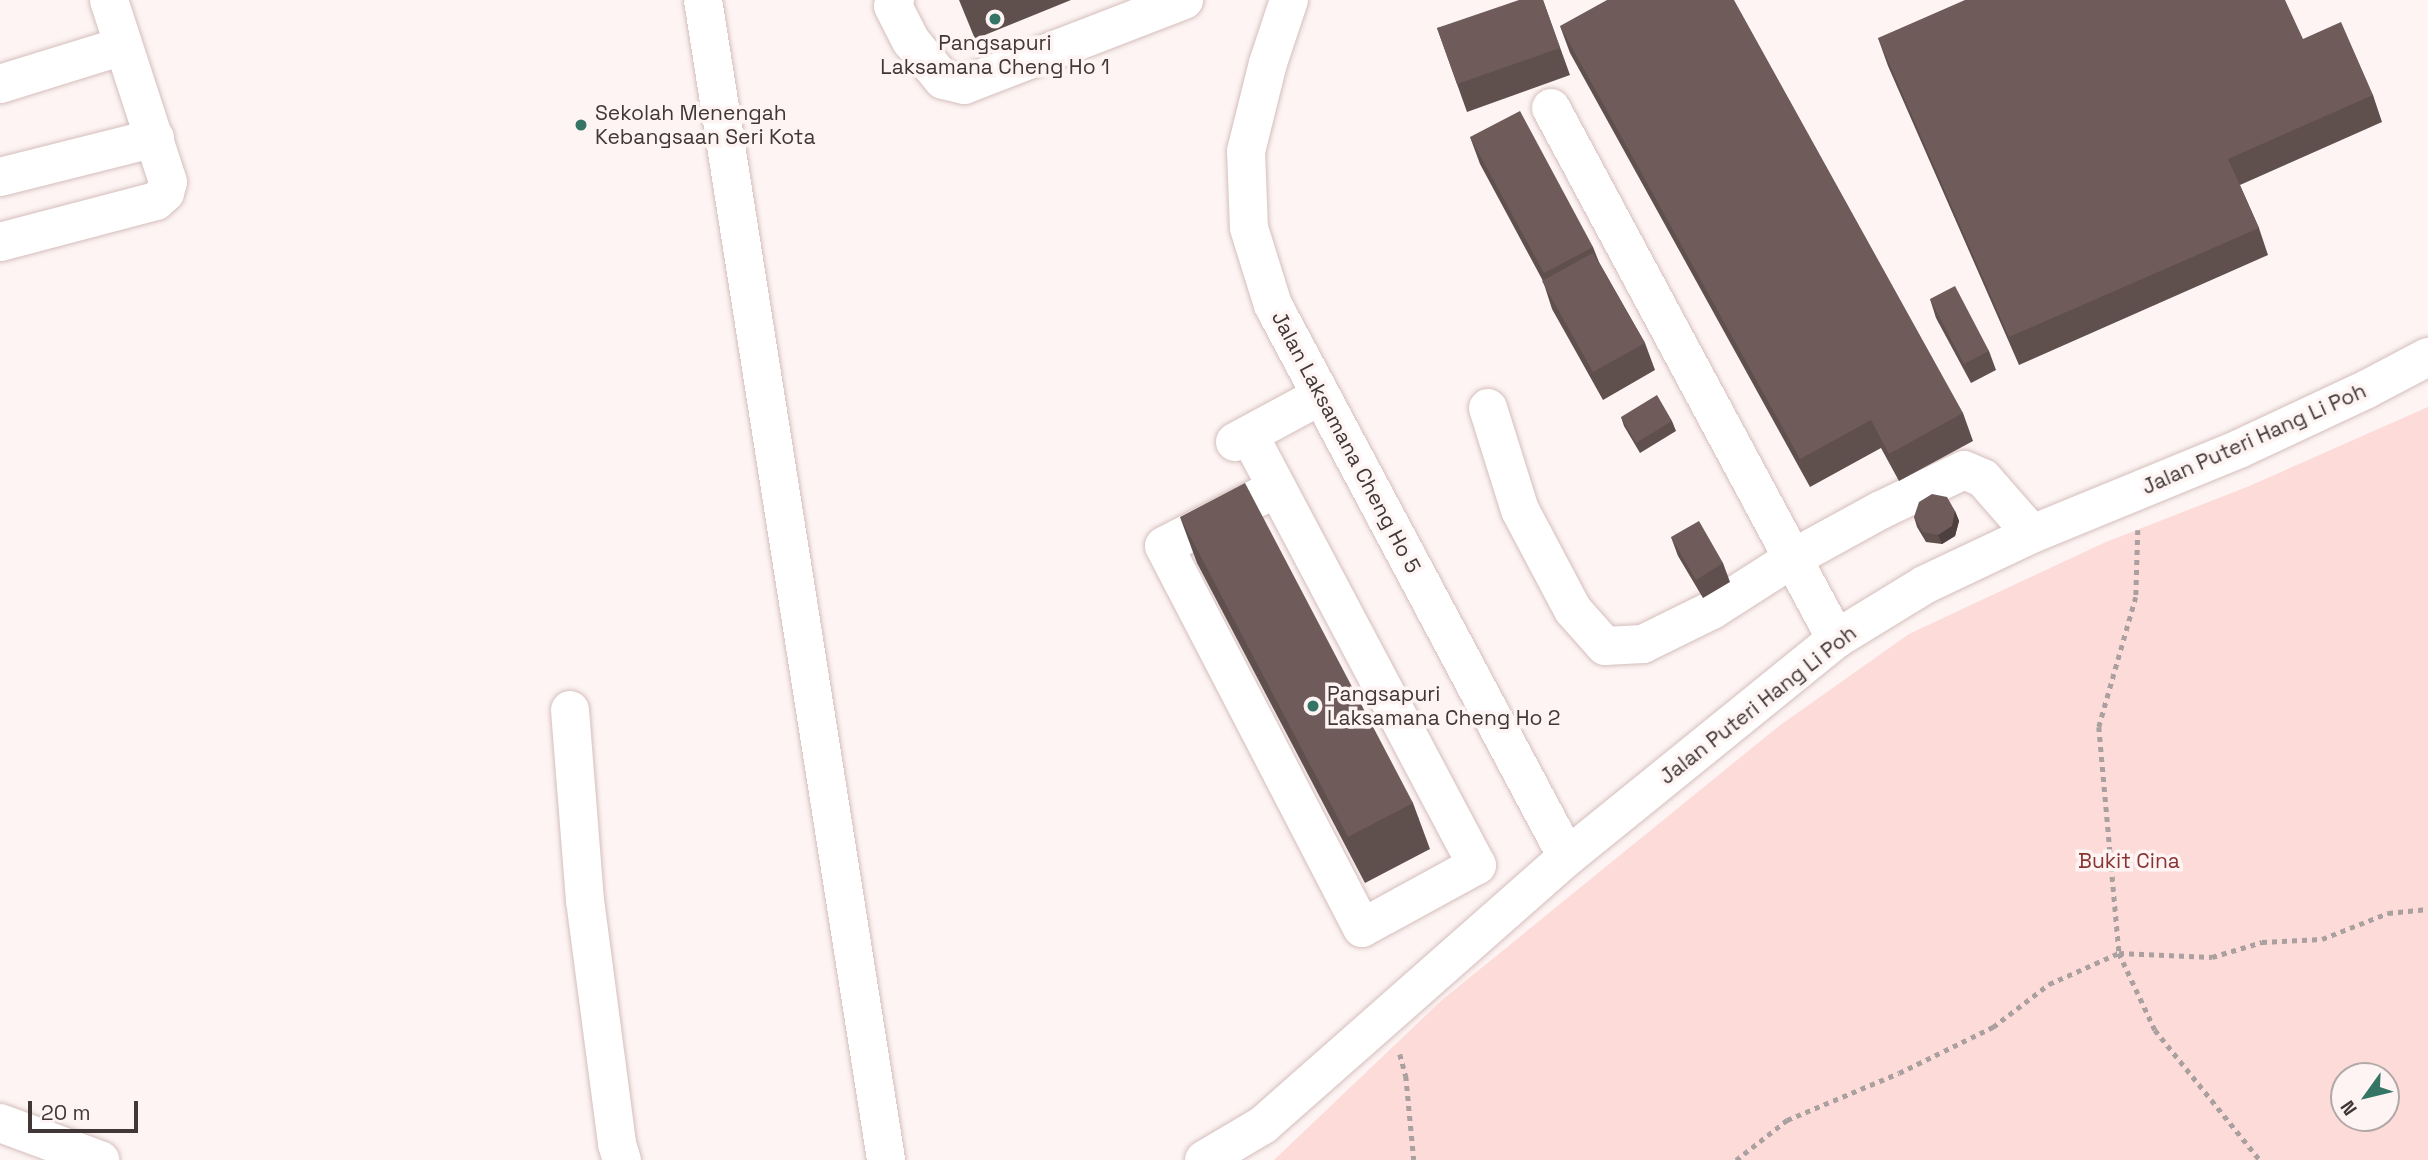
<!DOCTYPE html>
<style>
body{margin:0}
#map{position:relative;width:2428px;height:1160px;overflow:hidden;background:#fdf4f3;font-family:"Space Grotesk",sans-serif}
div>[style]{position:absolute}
.green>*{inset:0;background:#fcdbd8}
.path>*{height:4.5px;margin-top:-2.25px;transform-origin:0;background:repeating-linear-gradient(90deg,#a9a09f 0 5px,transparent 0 10px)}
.roads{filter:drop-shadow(0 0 2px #d4bebc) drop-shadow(0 0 2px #d4bebc)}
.minor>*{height:38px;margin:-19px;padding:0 19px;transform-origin:19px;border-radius:19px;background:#fff}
.wall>*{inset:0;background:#5f4f4d}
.shaded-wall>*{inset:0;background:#4e403f}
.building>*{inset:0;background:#6f5c5a}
.dots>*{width:19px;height:19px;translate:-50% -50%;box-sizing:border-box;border:4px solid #fdf4f3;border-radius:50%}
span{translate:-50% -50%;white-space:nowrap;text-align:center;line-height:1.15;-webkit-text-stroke:7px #fdf4f3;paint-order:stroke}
.poi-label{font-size:21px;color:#403736}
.left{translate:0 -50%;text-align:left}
.street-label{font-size:21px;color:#403736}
.park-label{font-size:21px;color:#893433}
.north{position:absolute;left:2330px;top:1062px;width:70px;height:70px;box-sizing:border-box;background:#fdf4f3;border:2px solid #b1a8a7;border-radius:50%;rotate:236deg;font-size:19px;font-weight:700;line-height:28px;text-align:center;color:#403736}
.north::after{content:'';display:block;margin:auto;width:24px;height:32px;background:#357565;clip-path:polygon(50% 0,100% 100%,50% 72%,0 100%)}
.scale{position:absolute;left:28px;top:1101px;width:110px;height:32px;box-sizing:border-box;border:4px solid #403736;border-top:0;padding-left:9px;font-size:21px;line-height:24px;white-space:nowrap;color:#403736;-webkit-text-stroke:5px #fdf4f3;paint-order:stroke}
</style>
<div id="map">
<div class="green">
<div style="clip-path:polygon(evenodd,2428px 407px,2428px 1160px,1274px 1160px,1442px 1000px,1779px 726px,1909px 634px,2106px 542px,2247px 487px,2428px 407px,2386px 1076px,2386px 1118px,2344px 1118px,2344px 1076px,2386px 1076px)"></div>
</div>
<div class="path">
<div style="left:2138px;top:530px;width:67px;rotate:91.7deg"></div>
<div style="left:2136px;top:597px;width:135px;rotate:105.9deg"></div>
<div style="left:2099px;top:727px;width:227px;rotate:84.9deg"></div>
<div style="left:2119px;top:953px;width:85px;rotate:64.9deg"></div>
<div style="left:2155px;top:1030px;width:167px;rotate:51.1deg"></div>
<div style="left:1400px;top:1054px;width:23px;rotate:75deg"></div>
<div style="left:1406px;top:1076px;width:84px;rotate:84.6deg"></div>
<div style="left:1736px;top:1160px;width:65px;rotate:-38.1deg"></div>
<div style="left:1787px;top:1120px;width:121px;rotate:-22.8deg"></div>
<div style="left:1899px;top:1073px;width:105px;rotate:-26.1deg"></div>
<div style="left:1993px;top:1027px;width:71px;rotate:-37.5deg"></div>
<div style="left:2049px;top:984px;width:77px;rotate:-23.9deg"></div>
<div style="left:2119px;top:953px;width:93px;rotate:2.5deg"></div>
<div style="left:2212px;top:957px;width:52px;rotate:-16.7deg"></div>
<div style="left:2262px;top:942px;width:60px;rotate:-2.9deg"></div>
<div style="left:2322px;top:939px;width:71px;rotate:-21.5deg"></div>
<div style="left:2388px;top:913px;width:40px;rotate:-5.7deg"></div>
</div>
<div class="roads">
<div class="minor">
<div style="left:703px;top:0;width:1174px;rotate:81.03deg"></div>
<div style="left:895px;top:0;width:6px;rotate:108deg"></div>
<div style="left:893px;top:6px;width:39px;rotate:63deg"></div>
<div style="left:911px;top:41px;width:50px;rotate:50.6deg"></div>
<div style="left:943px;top:80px;width:22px;rotate:13deg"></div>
<div style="left:964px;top:85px;width:236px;rotate:-21.1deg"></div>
<div style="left:1289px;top:0;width:66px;rotate:108.4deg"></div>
<div style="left:1268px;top:63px;width:91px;rotate:104deg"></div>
<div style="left:1246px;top:151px;width:77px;rotate:87.8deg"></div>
<div style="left:1249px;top:228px;width:81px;rotate:72.7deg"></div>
<div style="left:1273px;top:305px;width:625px;rotate:61.96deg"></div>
<div style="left:0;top:84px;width:129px;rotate:-17.2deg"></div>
<div style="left:1551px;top:108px;width:603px;rotate:61.78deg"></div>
<div style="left:0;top:177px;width:160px;rotate:-14.1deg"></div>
<div style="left:0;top:242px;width:161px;rotate:-14.7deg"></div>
<div style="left:156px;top:201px;width:12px;rotate:-42deg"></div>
<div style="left:165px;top:193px;width:11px;rotate:-75deg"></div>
<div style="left:168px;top:182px;width:191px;rotate:-108deg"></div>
<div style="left:1488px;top:408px;width:107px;rotate:72.6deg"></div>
<div style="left:1520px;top:510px;width:113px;rotate:62.1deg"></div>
<div style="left:1573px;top:610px;width:48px;rotate:48.4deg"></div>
<div style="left:1605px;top:646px;width:38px;rotate:-3deg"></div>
<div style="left:1643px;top:644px;width:77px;rotate:-26.2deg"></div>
<div style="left:1712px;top:610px;width:98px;rotate:-32.6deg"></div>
<div style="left:1795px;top:557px;width:98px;rotate:-28.7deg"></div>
<div style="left:1881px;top:510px;width:92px;rotate:-25.7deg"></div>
<div style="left:1964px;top:470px;width:21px;rotate:23deg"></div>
<div style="left:1983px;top:478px;width:74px;rotate:48.8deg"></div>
<div style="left:1249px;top:435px;width:487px;rotate:62.1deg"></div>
<div style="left:1477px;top:865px;width:131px;rotate:151.3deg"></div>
<div style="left:1362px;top:928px;width:430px;rotate:-117.4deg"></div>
<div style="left:1164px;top:546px;width:127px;rotate:-27.2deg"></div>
<div style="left:1235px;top:442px;width:97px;rotate:-28.4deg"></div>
<div style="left:570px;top:710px;width:191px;rotate:85.5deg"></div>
<div style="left:585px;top:900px;width:246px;rotate:82.5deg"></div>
<div style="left:617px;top:1144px;width:17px;rotate:73deg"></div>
<div style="left:0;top:1123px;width:107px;rotate:20.3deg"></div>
<div style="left:1204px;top:1160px;width:69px;rotate:-30.7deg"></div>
<div style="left:1263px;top:1125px;width:405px;rotate:-41.4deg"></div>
<div style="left:1567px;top:857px;width:346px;rotate:-39deg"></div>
<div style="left:1836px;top:639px;width:103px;rotate:-31.5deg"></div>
<div style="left:1924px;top:585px;width:119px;rotate:-25.3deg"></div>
<div style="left:2032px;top:534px;width:224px;rotate:-22.3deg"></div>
<div style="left:2239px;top:449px;width:141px;rotate:-25.1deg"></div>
<div style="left:2367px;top:389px;width:69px;rotate:-27.7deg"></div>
</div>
</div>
<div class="wall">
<div style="clip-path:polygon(959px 0,1071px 0,975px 39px)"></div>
<div style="clip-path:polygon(1543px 0,1570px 75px,1467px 112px,1437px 28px)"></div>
<div style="clip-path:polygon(1560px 26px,1963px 413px,1973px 441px,1899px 481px,1881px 448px,1810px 487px,1570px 53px)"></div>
<div style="clip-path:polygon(1878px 38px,2303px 39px,2373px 95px,2382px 122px,2240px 185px,2259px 228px,2268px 255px,2019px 365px,1888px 66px)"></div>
<div style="clip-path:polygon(1470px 137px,1593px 247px,1599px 262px,1645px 343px,1655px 370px,1603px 400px,1552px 309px,1543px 281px,1480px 164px)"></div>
<div style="clip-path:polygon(1930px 299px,1989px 351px,1996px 370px,1971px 383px,1936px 318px)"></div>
<div style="clip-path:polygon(1621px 417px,1672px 421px,1676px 431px,1640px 453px,1624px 426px)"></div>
<div style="clip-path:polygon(1955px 511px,1959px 521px,1955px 536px,1942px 544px,1926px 542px,1917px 527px,1914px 517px)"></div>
<div style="clip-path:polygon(1180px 517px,1413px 803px,1430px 849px,1365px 883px,1197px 563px)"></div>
<div style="clip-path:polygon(1671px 537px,1723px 563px,1730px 582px,1703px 598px,1678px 556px)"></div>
</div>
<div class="shaded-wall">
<div style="clip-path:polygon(1955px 511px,1959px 521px,1955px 536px,1942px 544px,1938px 535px)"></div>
</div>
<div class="building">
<div style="clip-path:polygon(1519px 0,1543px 0,1560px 48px,1457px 84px,1437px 28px)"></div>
<div style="clip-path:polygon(1607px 0,1734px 0,1963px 413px,1889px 454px,1871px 420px,1800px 459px,1560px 26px)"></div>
<div style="clip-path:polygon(1965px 0,2285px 0,2303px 39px,2341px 22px,2373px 95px,2228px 159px,2259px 228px,2009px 337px,1878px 38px)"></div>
<div style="clip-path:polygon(1520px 111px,1593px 247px,1544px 273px,1470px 137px)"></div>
<div style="clip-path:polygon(1593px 253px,1645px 343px,1593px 372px,1542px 281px)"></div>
<div style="clip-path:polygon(1955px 286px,1989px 351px,1964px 364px,1930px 299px)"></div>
<div style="clip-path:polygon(1657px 395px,1672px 421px,1636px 443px,1621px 417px)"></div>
<div style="clip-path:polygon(1245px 483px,1413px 803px,1348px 837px,1180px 517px)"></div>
<div style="clip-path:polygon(1932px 494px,1947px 497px,1955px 511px,1952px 526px,1938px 535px,1923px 532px,1914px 517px,1919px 502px)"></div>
<div style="clip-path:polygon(1699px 521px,1723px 563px,1696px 580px,1671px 537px)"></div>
</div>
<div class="dots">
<div style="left:995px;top:19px;background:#357565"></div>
<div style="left:581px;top:125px;background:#357565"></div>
<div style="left:1313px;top:706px;background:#357565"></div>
</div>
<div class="poi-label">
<span style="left:995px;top:55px">Pangsapuri<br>Laksamana Cheng Ho 1</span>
<span class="left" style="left:595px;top:125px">Sekolah Menengah<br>Kebangsaan Seri Kota</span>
<span class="left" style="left:1327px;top:706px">Pangsapuri<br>Laksamana Cheng Ho 2</span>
</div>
<div class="street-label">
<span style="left:2254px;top:439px;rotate:-24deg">Jalan Puteri Hang Li Poh</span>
<span style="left:1346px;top:442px;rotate:62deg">Jalan Laksamana Cheng Ho 5</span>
<span style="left:1758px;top:705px;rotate:-38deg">Jalan Puteri Hang Li Poh</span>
</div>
<div class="park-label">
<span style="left:2129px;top:861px">Bukit Cina</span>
</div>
<div class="north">N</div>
<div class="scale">20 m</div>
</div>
